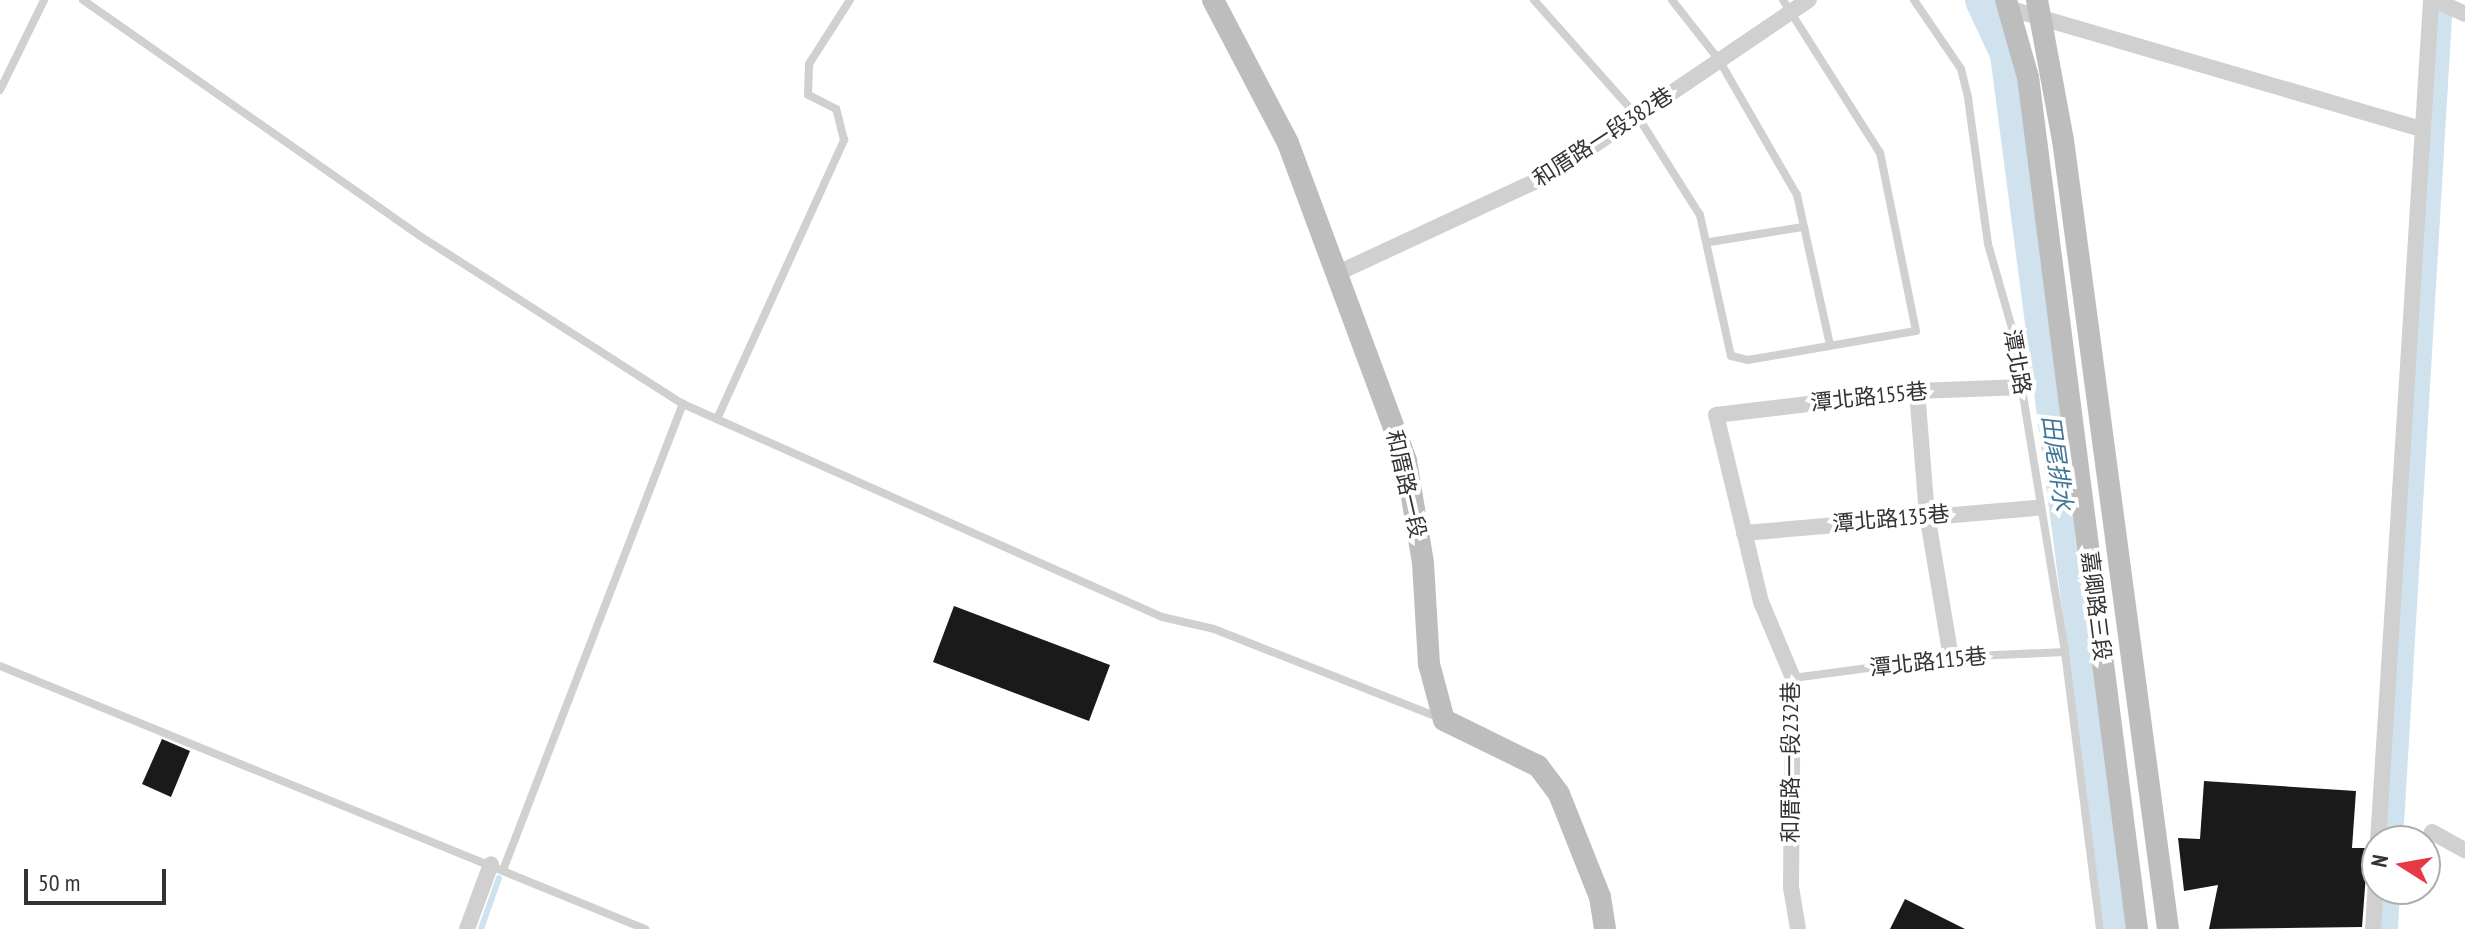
<!DOCTYPE html>
<meta charset="utf-8">
<style>
body{margin:0}
#map{position:relative;width:2465px;height:929px;overflow:hidden;background:#fff;font-family:"PT Sans Narrow","Noto Sans TC",sans-serif}
div>[style]{position:absolute}
.stream>*{height:6px;margin:-3px;padding:0 3px;transform-origin:3px;border-radius:3px;background:#cfe2ee}
.canal>*{height:20px;margin:-10px;padding:0 10px;transform-origin:10px;border-radius:10px;background:#cfe2ee}
.river>*{height:34px;margin:-17px;padding:0 17px;transform-origin:17px;border-radius:17px;background:#cfe2ee}
.building>*{inset:0;background:#1a1a1a}
.lane>*{height:8px;margin:-4px;padding:0 4px;transform-origin:4px;border-radius:4px;background:#d0d0d0}
.street>*{height:16px;margin:-8px;padding:0 8px;transform-origin:8px;border-radius:8px;background:#d0d0d0}
.secondary>*{height:22px;margin:-11px;padding:0 11px;transform-origin:11px;border-radius:11px;background:#bdbdbd}
span{translate:-50% -50%;white-space:nowrap;text-align:center;line-height:1.15;-webkit-text-stroke:8px #fff;paint-order:stroke}
.street-label{font-size:22px;color:#333}
.water-label{font-size:24px;color:#3f7597;font-style:italic}
.north{position:absolute;left:2361px;top:825px;width:80px;height:80px;box-sizing:border-box;background:#fff;border:2px solid #adadad;border-radius:50%;rotate:281deg;font-size:22px;font-weight:700;line-height:32px;text-align:center;color:#333}
.north::after{content:'';display:block;margin:auto;width:28px;height:36px;background:#e63946;clip-path:polygon(50% 0,100% 100%,50% 72%,0 100%)}
.scale{position:absolute;left:24px;top:869px;width:142px;height:36px;box-sizing:border-box;border:4px solid #333;border-top:0;padding-left:10px;font-size:24px;line-height:28px;white-space:nowrap;color:#333;-webkit-text-stroke:6px #fff;paint-order:stroke}
</style>
<div id="map">
<div class="stream">
<div style="left:481px;top:929px;width:54px;rotate:-70.6deg"></div>
</div>
<div class="canal">
<div style="left:2393px;top:841px;width:842px;rotate:-86.6deg"></div>
<div style="left:2388px;top:929px;width:40px;rotate:-87.1deg"></div>
</div>
<div class="river">
<div style="left:1982px;top:0;width:60px;rotate:65.2deg"></div>
<div style="left:2007px;top:54px;width:882px;rotate:82.58deg"></div>
</div>
<div class="building">
<div style="clip-path:polygon(954px 606px,1110px 665px,1089px 721px,933px 662px)"></div>
<div style="clip-path:polygon(162px 739px,190px 751px,171px 797px,142px 784px)"></div>
<div style="clip-path:polygon(2204px 781px,2356px 791px,2352px 848px,2368px 848px,2362px 927px,2209px 929px,2218px 885px,2184px 891px,2178px 838px,2200px 839px)"></div>
<div style="clip-path:polygon(1905px 899px,1965px 929px,1890px 929px)"></div>
</div>
<div class="lane">
<div style="left:83px;top:0;width:411px;rotate:35deg"></div>
<div style="left:420px;top:236px;width:312px;rotate:32.6deg"></div>
<div style="left:683px;top:404px;width:524px;rotate:23.97deg"></div>
<div style="left:1162px;top:617px;width:53px;rotate:13deg"></div>
<div style="left:1214px;top:629px;width:243px;rotate:21.5deg"></div>
<div style="left:1534px;top:0;width:157px;rotate:48.4deg"></div>
<div style="left:1638px;top:117px;width:116px;rotate:57.7deg"></div>
<div style="left:1700px;top:215px;width:144px;rotate:77.6deg"></div>
<div style="left:1731px;top:356px;width:17px;rotate:13deg"></div>
<div style="left:1748px;top:360px;width:170px;rotate:-9.8deg"></div>
<div style="left:1916px;top:331px;width:182px;rotate:-101.4deg"></div>
<div style="left:1880px;top:153px;width:181px;rotate:-122.4deg"></div>
<div style="left:1672px;top:0;width:76px;rotate:51.9deg"></div>
<div style="left:1719px;top:60px;width:156px;rotate:60deg"></div>
<div style="left:1797px;top:195px;width:154px;rotate:77.6deg"></div>
<div style="left:1914px;top:0;width:83px;rotate:55.7deg"></div>
<div style="left:1961px;top:69px;width:30px;rotate:76deg"></div>
<div style="left:1968px;top:98px;width:147px;rotate:82.2deg"></div>
<div style="left:1988px;top:244px;width:87px;rotate:74.1deg"></div>
<div style="left:2012px;top:328px;width:328px;rotate:80.7deg"></div>
<div style="left:2065px;top:652px;width:279px;rotate:82.8deg"></div>
<div style="left:0;top:90px;width:100px;rotate:-63.9deg"></div>
<div style="left:1710px;top:242px;width:94px;rotate:-9.2deg"></div>
<div style="left:717px;top:419px;width:307px;rotate:-65.5deg"></div>
<div style="left:844px;top:140px;width:32px;rotate:-104deg"></div>
<div style="left:836px;top:109px;width:31px;rotate:-153deg"></div>
<div style="left:808px;top:95px;width:31px;rotate:-88deg"></div>
<div style="left:809px;top:64px;width:76px;rotate:-57.4deg"></div>
<div style="left:0;top:666px;width:697px;rotate:22.18deg"></div>
<div style="left:1793px;top:678px;width:159px;rotate:-7.6deg"></div>
<div style="left:1951px;top:657px;width:114px;rotate:-2.5deg"></div>
<div style="left:503px;top:870px;width:500px;rotate:-68.9deg"></div>
</div>
<div class="street">
<div style="left:2434px;top:0;width:34px;rotate:24deg"></div>
<div style="left:2011px;top:9px;width:427px;rotate:16.3deg"></div>
<div style="left:1340px;top:272px;width:235px;rotate:-24.9deg"></div>
<div style="left:1553px;top:173px;width:309px;rotate:-34.1deg"></div>
<div style="left:1917px;top:391px;width:123px;rotate:85.4deg"></div>
<div style="left:1927px;top:514px;width:145px;rotate:80.5deg"></div>
<div style="left:1744px;top:533px;width:294px;rotate:-4.9deg"></div>
<div style="left:2432px;top:832px;width:38px;rotate:29deg"></div>
<div style="left:2378px;top:841px;width:843px;rotate:-86.39deg"></div>
<div style="left:467px;top:929px;width:69px;rotate:-69.7deg"></div>
<div style="left:1798px;top:929px;width:43px;rotate:-99.5deg"></div>
<div style="left:1791px;top:887px;width:209px;rotate:-89.5deg"></div>
<div style="left:1793px;top:678px;width:82px;rotate:-112.8deg"></div>
<div style="left:1761px;top:602px;width:192px;rotate:-103.5deg"></div>
<div style="left:1716px;top:415px;width:202px;rotate:-6.8deg"></div>
<div style="left:1917px;top:391px;width:106px;rotate:-2.2deg"></div>
<div style="left:2373px;top:929px;width:64px;rotate:-86.4deg"></div>
</div>
<div class="secondary">
<div style="left:1213px;top:0;width:161px;rotate:62.3deg"></div>
<div style="left:1288px;top:143px;width:339px;rotate:69.6deg"></div>
<div style="left:1406px;top:461px;width:103px;rotate:80.5deg"></div>
<div style="left:1423px;top:563px;width:101px;rotate:86.6deg"></div>
<div style="left:1429px;top:664px;width:58px;rotate:75deg"></div>
<div style="left:1444px;top:720px;width:105px;rotate:26.1deg"></div>
<div style="left:1538px;top:766px;width:35px;rotate:53deg"></div>
<div style="left:1559px;top:794px;width:111px;rotate:68.3deg"></div>
<div style="left:1600px;top:897px;width:32px;rotate:81deg"></div>
<div style="left:2006px;top:0;width:80px;rotate:74.1deg"></div>
<div style="left:2028px;top:77px;width:859px;rotate:82.71deg"></div>
<div style="left:2037px;top:0;width:142px;rotate:79.5deg"></div>
<div style="left:2063px;top:140px;width:796px;rotate:82.42deg"></div>
</div>
<div class="street-label">
<span style="left:1603px;top:137px;rotate:-33deg">和厝路一段382巷</span>
<span style="left:2017px;top:362px;rotate:80deg">潭北路</span>
<span style="left:1869px;top:397px;rotate:-6deg">潭北路155巷</span>
<span style="left:1406px;top:484px;rotate:77deg">和厝路一段</span>
<span style="left:1891px;top:519px;rotate:-5deg">潭北路135巷</span>
<span style="left:2096px;top:606px;rotate:83deg">嘉卿路三段</span>
<span style="left:1928px;top:662px;rotate:-6deg">潭北路115巷</span>
<span style="left:1791px;top:762px;rotate:-90deg">和厝路一段232巷</span>
</div>
<div class="water-label">
<span style="left:2057px;top:463px;rotate:82deg">田尾排水</span>
</div>
<div class="north">N</div>
<div class="scale">50 m</div>
</div>
